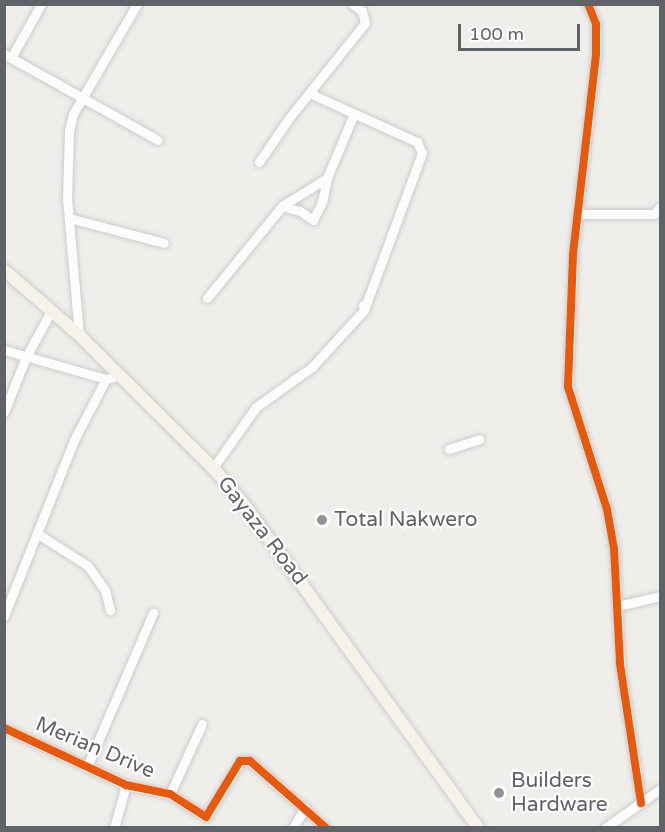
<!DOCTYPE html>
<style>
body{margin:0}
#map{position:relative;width:665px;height:832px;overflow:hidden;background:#efeeea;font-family:"Varela Round",sans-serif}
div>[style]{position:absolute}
.roads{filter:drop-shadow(0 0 2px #cbcccc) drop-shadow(0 0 2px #cbcccc)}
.minor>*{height:9px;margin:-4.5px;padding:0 4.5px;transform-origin:4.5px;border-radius:4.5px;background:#fdfcfc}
.major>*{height:12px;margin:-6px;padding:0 6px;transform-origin:6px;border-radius:6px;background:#f4f2e9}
.cycleway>*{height:8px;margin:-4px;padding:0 4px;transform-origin:4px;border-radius:4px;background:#e8590c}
.dots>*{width:16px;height:16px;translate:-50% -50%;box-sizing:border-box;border:3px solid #fff;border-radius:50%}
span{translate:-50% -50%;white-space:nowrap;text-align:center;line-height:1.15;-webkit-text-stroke:4.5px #fff;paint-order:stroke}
.poi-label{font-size:21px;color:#5f6368}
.left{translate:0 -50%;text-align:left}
.street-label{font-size:21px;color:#5f6368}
.frame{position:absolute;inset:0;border:6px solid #5f6368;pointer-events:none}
.scale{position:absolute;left:458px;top:24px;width:122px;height:27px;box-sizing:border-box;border:3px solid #5f6368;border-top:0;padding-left:8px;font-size:18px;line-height:21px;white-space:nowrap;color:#5f6368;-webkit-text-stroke:4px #fff;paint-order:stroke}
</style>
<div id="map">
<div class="roads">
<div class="minor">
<div style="left:588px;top:4px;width:22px;rotate:68deg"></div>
<div style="left:596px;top:24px;width:31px;rotate:90deg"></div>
<div style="left:596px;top:55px;width:201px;rotate:96.6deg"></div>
<div style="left:573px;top:255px;width:132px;rotate:92.2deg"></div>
<div style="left:568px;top:387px;width:128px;rotate:72.3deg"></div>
<div style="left:607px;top:509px;width:40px;rotate:80deg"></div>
<div style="left:614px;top:548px;width:116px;rotate:87deg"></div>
<div style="left:620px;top:664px;width:141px;rotate:81.4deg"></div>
<div style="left:4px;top:54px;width:176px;rotate:29.2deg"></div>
<div style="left:11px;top:58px;width:62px;rotate:-60.9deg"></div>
<div style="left:309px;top:93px;width:119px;rotate:24.4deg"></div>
<div style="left:417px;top:142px;width:12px;rotate:66deg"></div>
<div style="left:422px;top:153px;width:167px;rotate:110.3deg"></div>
<div style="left:259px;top:162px;width:53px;rotate:-55.7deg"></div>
<div style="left:289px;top:118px;width:122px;rotate:-51.3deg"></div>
<div style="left:365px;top:23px;width:12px;rotate:-104deg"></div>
<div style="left:362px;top:11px;width:12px;rotate:-145deg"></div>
<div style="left:282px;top:206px;width:19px;rotate:16deg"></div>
<div style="left:300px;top:211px;width:16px;rotate:35deg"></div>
<div style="left:313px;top:220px;width:20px;rotate:-63deg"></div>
<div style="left:322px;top:202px;width:25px;rotate:-78deg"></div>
<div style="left:579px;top:214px;width:75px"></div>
<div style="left:654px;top:214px;width:9px;rotate:-49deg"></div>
<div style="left:69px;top:218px;width:98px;rotate:14.7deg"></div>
<div style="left:207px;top:298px;width:119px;rotate:-50.8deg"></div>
<div style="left:282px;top:206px;width:53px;rotate:-31.9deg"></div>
<div style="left:327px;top:178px;width:67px;rotate:-67.2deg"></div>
<div style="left:79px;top:335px;width:137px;rotate:-95deg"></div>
<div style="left:67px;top:199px;width:68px;rotate:-88.3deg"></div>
<div style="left:69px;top:131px;width:17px;rotate:-77deg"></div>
<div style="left:73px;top:114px;width:127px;rotate:-59.8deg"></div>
<div style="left:4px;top:350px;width:106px;rotate:15.9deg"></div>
<div style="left:4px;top:412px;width:59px;rotate:-68.2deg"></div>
<div style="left:26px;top:357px;width:52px;rotate:-61.5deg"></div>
<div style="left:449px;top:449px;width:32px;rotate:-18deg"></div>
<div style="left:213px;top:468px;width:75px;rotate:-54.8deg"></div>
<div style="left:256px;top:407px;width:69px;rotate:-35.5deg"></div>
<div style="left:312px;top:367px;width:77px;rotate:-47.6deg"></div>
<div style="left:364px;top:310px;width:5px;rotate:-101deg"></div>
<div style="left:38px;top:534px;width:59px;rotate:32.6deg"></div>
<div style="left:88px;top:566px;width:29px;rotate:55deg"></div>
<div style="left:105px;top:590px;width:21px;rotate:76deg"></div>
<div style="left:618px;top:606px;width:43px;rotate:-13.4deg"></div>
<div style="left:4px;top:616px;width:192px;rotate:-68.3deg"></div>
<div style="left:75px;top:438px;width:67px;rotate:-62.3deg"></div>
<div style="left:106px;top:379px;width:12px;rotate:-14deg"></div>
<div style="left:4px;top:728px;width:135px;rotate:25deg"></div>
<div style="left:126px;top:785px;width:45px;rotate:11.6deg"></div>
<div style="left:170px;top:794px;width:43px;rotate:32.6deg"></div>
<div style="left:206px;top:817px;width:66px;rotate:-58.7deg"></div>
<div style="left:240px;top:761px;width:10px"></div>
<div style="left:250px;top:761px;width:101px;rotate:41.4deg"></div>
<div style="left:87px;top:767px;width:168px;rotate:-66.8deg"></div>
<div style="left:170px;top:794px;width:77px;rotate:-65.4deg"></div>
<div style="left:114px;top:828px;width:45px;rotate:-74.4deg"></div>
<div style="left:293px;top:828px;width:24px;rotate:-60deg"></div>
<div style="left:605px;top:828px;width:67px;rotate:-35.3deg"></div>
</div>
<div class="major">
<div style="left:4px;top:270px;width:99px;rotate:40.9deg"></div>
<div style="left:79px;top:335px;width:189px;rotate:44.8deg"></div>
<div style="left:213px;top:468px;width:46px;rotate:49.4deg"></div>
<div style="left:243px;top:503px;width:401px;rotate:54.1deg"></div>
</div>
</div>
<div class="cycleway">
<div style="left:588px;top:4px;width:22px;rotate:68deg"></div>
<div style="left:596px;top:24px;width:31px;rotate:90deg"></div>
<div style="left:596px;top:55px;width:201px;rotate:96.6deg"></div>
<div style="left:573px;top:255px;width:132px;rotate:92.2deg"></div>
<div style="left:568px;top:387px;width:128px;rotate:72.3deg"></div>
<div style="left:607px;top:509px;width:40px;rotate:80deg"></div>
<div style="left:614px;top:548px;width:116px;rotate:87deg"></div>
<div style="left:620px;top:664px;width:141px;rotate:81.4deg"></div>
<div style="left:4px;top:728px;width:135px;rotate:25deg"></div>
<div style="left:126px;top:785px;width:45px;rotate:11.6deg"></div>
<div style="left:170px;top:794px;width:43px;rotate:32.6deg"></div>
<div style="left:206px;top:817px;width:66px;rotate:-58.7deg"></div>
<div style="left:240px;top:761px;width:10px"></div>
<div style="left:250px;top:761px;width:101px;rotate:41.4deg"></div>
</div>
<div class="dots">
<div style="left:322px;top:520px;background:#919496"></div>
<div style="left:499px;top:793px;background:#919496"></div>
</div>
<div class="poi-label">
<span class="left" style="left:334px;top:520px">Total Nakwero</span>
<span class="left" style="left:511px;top:793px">Builders<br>Hardware</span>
</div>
<div class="street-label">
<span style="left:262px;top:531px;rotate:52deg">Gayaza Road</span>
<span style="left:95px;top:748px;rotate:23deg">Merian Drive</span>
</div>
<div class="frame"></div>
<div class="scale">100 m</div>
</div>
